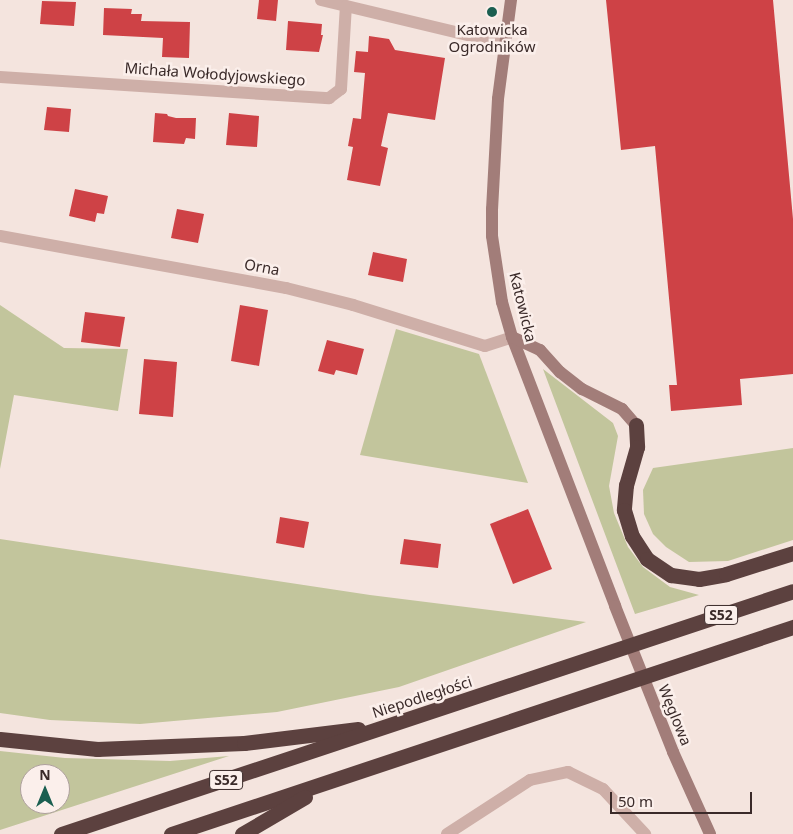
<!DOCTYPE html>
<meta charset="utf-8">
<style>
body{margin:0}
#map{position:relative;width:793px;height:834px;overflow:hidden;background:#f4e4de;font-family:"Noto Sans",sans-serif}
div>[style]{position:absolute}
.green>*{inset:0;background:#c2c59c}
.building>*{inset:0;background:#ce4246}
.street>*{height:12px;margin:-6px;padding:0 6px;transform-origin:6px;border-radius:6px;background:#ceafa8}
.secondary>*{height:12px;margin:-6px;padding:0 6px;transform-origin:6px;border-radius:6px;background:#a27d79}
.highway>*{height:15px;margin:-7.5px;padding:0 7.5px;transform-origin:7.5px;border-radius:7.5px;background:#5c413f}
.dots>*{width:14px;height:14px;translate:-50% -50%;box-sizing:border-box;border:2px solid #fbefeb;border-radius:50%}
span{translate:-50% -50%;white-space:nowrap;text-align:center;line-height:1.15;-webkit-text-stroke:5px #fbefeb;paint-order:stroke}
.shield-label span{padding:1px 4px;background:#fbefeb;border:1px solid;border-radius:4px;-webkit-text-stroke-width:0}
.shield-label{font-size:14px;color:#3a2a29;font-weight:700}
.poi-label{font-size:15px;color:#3a2a29}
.street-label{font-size:15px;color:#3a2a29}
.north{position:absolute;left:20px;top:764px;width:50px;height:50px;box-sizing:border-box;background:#fbefeb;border:1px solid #aea09d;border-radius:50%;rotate:0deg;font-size:14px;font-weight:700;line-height:20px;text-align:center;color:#3a2a29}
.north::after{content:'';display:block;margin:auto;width:18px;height:22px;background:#1b5f51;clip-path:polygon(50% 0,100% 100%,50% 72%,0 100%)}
.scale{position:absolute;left:610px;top:792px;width:142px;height:22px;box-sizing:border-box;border:2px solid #3a2a29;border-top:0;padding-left:6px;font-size:15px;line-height:18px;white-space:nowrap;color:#3a2a29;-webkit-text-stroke:4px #fbefeb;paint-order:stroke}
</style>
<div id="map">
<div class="green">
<div style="clip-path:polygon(0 305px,64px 348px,128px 349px,118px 411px,14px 395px,0 469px)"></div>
<div style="clip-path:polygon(396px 329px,479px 354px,528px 483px,360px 455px)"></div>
<div style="clip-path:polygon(543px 369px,613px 423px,618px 436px,609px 486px,614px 513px,628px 547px,643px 567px,670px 587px,699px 595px,635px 614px)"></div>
<div style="clip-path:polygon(793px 448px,793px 540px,728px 561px,689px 562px,666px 547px,653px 534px,644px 514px,643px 490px,653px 468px)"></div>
<div style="clip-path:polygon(0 539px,370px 595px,586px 622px,399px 687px,277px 712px,140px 724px,50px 720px,0 713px)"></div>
<div style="clip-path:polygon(evenodd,0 751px,65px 758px,170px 761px,229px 756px,0 830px,0 751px,30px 774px,60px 774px,60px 804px,30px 804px,30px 774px)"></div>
</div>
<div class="building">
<div style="clip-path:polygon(259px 0,278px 0,276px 21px,257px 19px)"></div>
<div style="clip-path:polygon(606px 0,773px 0,793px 219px,793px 374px,740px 379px,742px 405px,671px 411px,669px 385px,677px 385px,655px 146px,621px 150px)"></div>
<div style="clip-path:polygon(42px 1px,76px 2px,74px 26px,40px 24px)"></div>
<div style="clip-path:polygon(104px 8px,132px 9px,131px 14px,142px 14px,141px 21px,190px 22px,189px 58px,162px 57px,163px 38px,103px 35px)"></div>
<div style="clip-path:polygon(288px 21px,322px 24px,321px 35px,323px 35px,319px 52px,286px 50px)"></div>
<div style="clip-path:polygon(369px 36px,389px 39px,395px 50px,445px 58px,435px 120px,388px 113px,381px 146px,388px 148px,380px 186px,347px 180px,353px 147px,348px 146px,353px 118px,361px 119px,365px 73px,354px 72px,356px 51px,368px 52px)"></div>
<div style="clip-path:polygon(47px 107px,71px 109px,69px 132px,44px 130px)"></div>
<div style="clip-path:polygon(155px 113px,167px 114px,168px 116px,176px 118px,196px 118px,195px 139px,186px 138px,184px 144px,153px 142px)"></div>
<div style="clip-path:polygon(229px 113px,259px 116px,257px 147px,226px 145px)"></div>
<div style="clip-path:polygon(75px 189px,108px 196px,104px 214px,97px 213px,95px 222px,69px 216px)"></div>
<div style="clip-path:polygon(177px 209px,204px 214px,198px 243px,171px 238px)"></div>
<div style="clip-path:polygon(373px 252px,407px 259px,403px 282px,368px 275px)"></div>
<div style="clip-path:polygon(240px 305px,268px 310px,259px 366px,231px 361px)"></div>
<div style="clip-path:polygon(85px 312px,125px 317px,120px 347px,81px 342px)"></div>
<div style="clip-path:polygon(327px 340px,364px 349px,357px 375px,336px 370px,334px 375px,318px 371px)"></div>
<div style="clip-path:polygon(144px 359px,177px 362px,173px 417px,139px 414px)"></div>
<div style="clip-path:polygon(528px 509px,552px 569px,513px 584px,490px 524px)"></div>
<div style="clip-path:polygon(280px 517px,309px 522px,304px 548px,276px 543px)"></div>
<div style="clip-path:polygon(404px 539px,441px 544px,438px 568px,400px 564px)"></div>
</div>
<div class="street">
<div style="left:321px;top:0;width:189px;rotate:13.4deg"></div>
<div style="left:0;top:77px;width:330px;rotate:3.7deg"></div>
<div style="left:329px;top:98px;width:15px;rotate:-37deg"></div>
<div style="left:341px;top:89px;width:83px;rotate:-86.6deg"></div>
<div style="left:0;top:236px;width:291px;rotate:10.3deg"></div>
<div style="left:286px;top:288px;width:69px;rotate:14.2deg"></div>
<div style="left:353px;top:305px;width:138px;rotate:17.3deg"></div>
<div style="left:485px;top:346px;width:28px;rotate:-18deg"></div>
<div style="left:447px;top:834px;width:99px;rotate:-33deg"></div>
<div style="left:530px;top:780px;width:39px;rotate:-12deg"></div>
<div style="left:568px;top:772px;width:39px;rotate:26deg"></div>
<div style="left:603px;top:789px;width:62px;rotate:47deg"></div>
</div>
<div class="secondary">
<div style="left:511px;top:0;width:100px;rotate:97.5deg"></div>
<div style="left:498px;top:99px;width:110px;rotate:93.1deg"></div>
<div style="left:492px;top:209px;width:27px;rotate:90deg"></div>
<div style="left:492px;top:236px;width:67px;rotate:81.4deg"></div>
<div style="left:502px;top:302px;width:36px;rotate:74deg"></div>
<div style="left:512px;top:337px;width:288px;rotate:69deg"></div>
<div style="left:615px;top:606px;width:157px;rotate:68.3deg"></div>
<div style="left:673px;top:752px;width:90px;rotate:65.7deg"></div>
<div style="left:512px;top:337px;width:31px;rotate:25deg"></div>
<div style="left:540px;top:350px;width:30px;rotate:48deg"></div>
<div style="left:560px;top:372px;width:28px;rotate:38deg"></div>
<div style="left:582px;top:389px;width:45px;rotate:26.6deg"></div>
<div style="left:622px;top:409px;width:21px;rotate:49deg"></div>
</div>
<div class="highway">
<div style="left:636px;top:425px;width:22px;rotate:87deg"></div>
<div style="left:637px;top:447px;width:40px;rotate:106deg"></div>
<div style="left:626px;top:485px;width:25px;rotate:95deg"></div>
<div style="left:624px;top:510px;width:27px;rotate:73deg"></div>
<div style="left:632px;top:536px;width:27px;rotate:57deg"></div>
<div style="left:647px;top:559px;width:29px;rotate:34deg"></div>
<div style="left:671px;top:575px;width:28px;rotate:8deg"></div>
<div style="left:699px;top:579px;width:27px;rotate:-10deg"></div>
<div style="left:726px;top:574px;width:70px;rotate:-17.4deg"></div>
<div style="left:0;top:739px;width:98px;rotate:5.9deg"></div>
<div style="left:97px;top:749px;width:147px;rotate:-2.3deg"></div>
<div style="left:244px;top:743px;width:115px;rotate:-7deg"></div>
<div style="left:61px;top:834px;width:771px;rotate:-18.36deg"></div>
<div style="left:171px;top:834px;width:656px;rotate:-18.41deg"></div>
<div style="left:242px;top:834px;width:73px;rotate:-30.4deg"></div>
</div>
<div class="dots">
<div style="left:492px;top:12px;background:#1b5f51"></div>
</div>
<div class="shield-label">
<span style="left:721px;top:615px">S52</span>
<span style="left:226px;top:780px">S52</span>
</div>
<div class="poi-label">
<span style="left:492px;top:38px">Katowicka<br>Ogrodników</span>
</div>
<div class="street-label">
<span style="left:215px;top:74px;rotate:4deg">Michała Wołodyjowskiego</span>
<span style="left:262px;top:267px;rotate:10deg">Orna</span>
<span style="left:523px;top:307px;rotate:76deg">Katowicka</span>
<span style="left:422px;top:697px;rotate:-18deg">Niepodległości</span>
<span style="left:675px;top:715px;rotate:68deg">Węglowa</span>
</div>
<div class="north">N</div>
<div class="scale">50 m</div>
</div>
